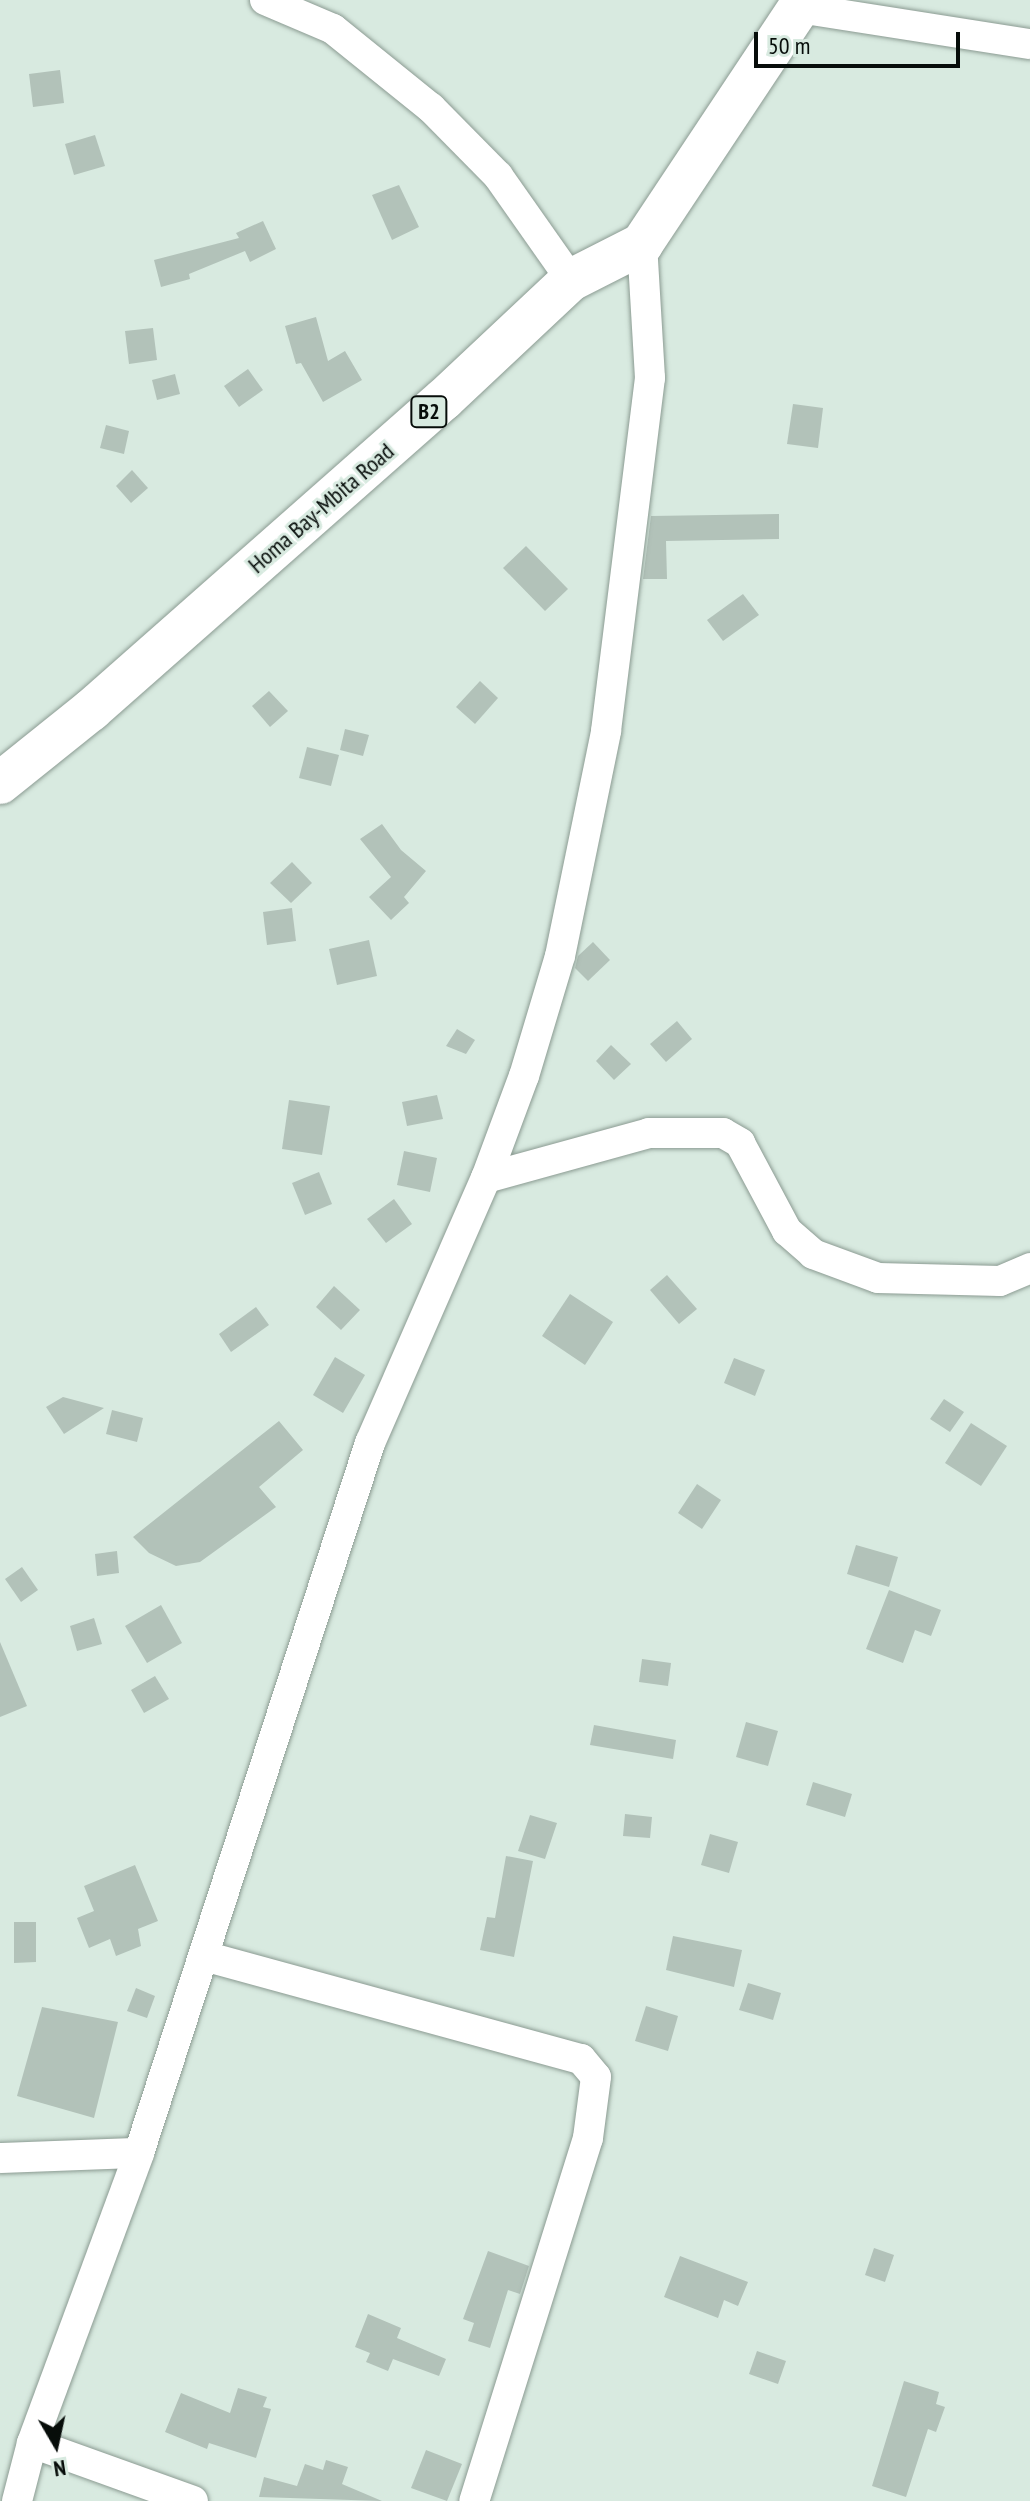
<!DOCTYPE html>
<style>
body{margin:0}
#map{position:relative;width:1030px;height:2501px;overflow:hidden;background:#d8eae0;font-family:"PT Sans Narrow",sans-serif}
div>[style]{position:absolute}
.building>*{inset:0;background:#b2c2b9}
.roads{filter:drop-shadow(0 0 2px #8b9b92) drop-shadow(0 0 2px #8b9b92)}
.minor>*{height:30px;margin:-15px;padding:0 15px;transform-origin:15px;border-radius:15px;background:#fff}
.highway>*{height:42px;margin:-21px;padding:0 21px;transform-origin:21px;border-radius:21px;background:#fff}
span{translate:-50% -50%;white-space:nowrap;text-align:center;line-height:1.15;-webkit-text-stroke:6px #d8eae0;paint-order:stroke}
.shield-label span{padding:2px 6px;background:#d8eae0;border:2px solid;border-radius:6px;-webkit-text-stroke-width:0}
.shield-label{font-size:22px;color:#070d0a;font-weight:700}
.street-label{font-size:24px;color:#070d0a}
.north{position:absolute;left:16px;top:2405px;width:80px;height:80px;-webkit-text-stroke:6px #d8eae0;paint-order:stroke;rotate:171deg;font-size:22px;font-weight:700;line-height:32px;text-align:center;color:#070d0a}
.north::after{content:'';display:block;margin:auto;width:28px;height:36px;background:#070d0a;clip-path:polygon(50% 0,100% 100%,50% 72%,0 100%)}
.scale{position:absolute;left:754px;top:32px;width:206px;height:36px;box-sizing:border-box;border:4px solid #070d0a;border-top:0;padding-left:10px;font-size:24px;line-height:28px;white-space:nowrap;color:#070d0a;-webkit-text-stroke:6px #d8eae0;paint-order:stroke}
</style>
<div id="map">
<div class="building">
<div style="clip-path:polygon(60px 70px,64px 103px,33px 107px,29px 74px)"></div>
<div style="clip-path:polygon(95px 135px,105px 166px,74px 175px,65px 144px)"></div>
<div style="clip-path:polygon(399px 185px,419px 227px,392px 240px,372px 195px)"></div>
<div style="clip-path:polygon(263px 221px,276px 249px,250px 262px,245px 251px,189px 274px,190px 279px,161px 287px,154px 260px,239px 238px,236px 233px)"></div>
<div style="clip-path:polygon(316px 317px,328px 361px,345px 351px,362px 380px,323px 402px,301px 363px,296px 364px,285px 326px)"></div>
<div style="clip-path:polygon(153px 328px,157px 360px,129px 364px,125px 331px)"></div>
<div style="clip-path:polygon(248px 369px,263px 390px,239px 407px,224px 386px)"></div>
<div style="clip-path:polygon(175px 374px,180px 394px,157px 400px,152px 380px)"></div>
<div style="clip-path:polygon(793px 404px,823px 408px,818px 448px,787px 444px)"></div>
<div style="clip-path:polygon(106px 425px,129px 431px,124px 454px,100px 448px)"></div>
<div style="clip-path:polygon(132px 470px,148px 488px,131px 503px,116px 486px)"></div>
<div style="clip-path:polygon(779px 514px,779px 539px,666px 541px,667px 579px,643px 579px,651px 516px)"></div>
<div style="clip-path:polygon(526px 546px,568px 589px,545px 611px,503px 568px)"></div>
<div style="clip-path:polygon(743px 594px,759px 615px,723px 641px,707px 620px)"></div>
<div style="clip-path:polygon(480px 681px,498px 698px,475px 724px,456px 707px)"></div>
<div style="clip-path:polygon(269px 691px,288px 711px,270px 727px,252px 706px)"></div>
<div style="clip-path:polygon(345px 729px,369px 735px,363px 756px,340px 750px)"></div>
<div style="clip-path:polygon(307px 747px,339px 755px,331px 786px,299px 778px)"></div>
<div style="clip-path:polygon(382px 824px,401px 850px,426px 871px,404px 897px,409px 903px,391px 920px,369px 897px,391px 877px,360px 839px)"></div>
<div style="clip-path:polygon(292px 862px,312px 883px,291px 903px,270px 883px)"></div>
<div style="clip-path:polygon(292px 908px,296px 941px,267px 945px,263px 912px)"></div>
<div style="clip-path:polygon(369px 940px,377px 976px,337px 985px,329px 949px)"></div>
<div style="clip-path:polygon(593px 942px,610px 960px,588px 981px,575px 968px,578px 956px)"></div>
<div style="clip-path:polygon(677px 1021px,692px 1039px,666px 1062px,650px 1044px)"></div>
<div style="clip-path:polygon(457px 1029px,475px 1040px,466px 1054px,446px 1046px)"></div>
<div style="clip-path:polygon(611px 1045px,631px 1064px,614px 1080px,596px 1061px)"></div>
<div style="clip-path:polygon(437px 1095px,443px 1119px,407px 1126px,402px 1102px)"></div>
<div style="clip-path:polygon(289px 1100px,330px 1106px,322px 1155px,282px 1149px)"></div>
<div style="clip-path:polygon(404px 1151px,437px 1158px,430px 1192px,397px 1185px)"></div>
<div style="clip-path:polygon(319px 1172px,332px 1204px,305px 1215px,292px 1183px)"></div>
<div style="clip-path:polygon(394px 1199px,412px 1224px,386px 1243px,367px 1219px)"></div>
<div style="clip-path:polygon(667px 1275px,697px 1309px,679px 1324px,650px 1290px)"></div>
<div style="clip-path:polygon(334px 1286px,360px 1310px,341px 1330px,316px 1307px)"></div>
<div style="clip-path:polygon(570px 1294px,613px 1322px,585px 1365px,542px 1336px)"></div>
<div style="clip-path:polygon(256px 1307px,269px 1325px,231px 1352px,219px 1334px)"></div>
<div style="clip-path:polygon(335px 1357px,365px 1375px,343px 1413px,313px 1395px)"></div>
<div style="clip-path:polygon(734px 1358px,765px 1370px,755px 1396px,724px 1383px)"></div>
<div style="clip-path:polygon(63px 1397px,104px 1408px,64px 1434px,46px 1407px)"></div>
<div style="clip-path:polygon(944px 1399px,964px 1412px,950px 1432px,930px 1419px)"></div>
<div style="clip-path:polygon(112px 1410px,143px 1418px,137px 1442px,106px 1434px)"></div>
<div style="clip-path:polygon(279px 1421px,303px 1450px,259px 1487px,276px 1507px,200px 1562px,176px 1566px,149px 1553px,133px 1537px)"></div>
<div style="clip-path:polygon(971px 1423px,1007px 1446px,981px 1486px,945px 1463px)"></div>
<div style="clip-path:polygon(697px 1484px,721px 1500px,702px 1529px,678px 1513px)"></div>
<div style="clip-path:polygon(856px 1545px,898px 1557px,889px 1587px,847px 1574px)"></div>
<div style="clip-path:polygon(117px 1551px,119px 1573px,97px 1576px,95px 1554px)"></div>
<div style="clip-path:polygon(22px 1567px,38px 1590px,21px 1602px,5px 1579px)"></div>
<div style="clip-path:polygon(889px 1590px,941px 1610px,931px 1636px,915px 1630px,903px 1663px,866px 1649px)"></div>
<div style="clip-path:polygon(161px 1605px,182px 1643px,147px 1663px,125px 1626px)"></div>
<div style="clip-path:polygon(94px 1618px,102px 1644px,77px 1651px,70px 1626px)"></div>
<div style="clip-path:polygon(0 1642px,27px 1706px,0 1717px)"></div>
<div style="clip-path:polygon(642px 1659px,671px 1663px,668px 1686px,639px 1682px)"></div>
<div style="clip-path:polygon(155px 1676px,169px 1699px,144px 1713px,131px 1690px)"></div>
<div style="clip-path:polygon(746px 1722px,778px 1731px,768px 1766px,736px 1757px)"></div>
<div style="clip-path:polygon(594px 1725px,676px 1740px,673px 1759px,590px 1745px)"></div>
<div style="clip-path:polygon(813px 1782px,852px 1794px,845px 1817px,806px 1805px)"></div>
<div style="clip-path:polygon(625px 1814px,652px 1817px,650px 1838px,623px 1836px)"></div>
<div style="clip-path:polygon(530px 1815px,557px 1823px,545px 1859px,518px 1851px)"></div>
<div style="clip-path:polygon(710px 1834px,738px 1842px,729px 1873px,701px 1865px)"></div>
<div style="clip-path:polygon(506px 1856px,533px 1861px,514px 1957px,480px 1950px,487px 1917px,495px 1918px)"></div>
<div style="clip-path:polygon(135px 1865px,158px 1921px,138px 1929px,141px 1946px,116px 1956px,110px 1939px,89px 1948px,77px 1918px,94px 1911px,84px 1886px)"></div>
<div style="clip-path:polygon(14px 1922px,36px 1922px,36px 1962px,14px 1963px)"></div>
<div style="clip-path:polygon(673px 1936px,742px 1950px,734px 1987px,666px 1970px)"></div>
<div style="clip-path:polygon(748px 1983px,781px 1993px,773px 2020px,739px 2010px)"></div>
<div style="clip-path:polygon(136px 1988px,155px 1996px,147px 2018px,127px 2011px)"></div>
<div style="clip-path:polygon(646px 2006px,678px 2016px,668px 2051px,635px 2041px)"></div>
<div style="clip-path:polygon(42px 2007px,118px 2022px,94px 2118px,17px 2096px)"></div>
<div style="clip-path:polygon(874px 2248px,894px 2255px,885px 2282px,865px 2275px)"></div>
<div style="clip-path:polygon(488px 2251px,529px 2266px,520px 2294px,508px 2290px,490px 2348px,468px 2341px,474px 2323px,463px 2319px)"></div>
<div style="clip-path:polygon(680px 2256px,748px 2282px,738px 2306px,724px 2300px,718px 2318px,664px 2297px)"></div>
<div style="clip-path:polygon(368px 2314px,401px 2328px,397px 2338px,446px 2359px,439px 2376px,393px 2359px,388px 2371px,366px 2362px,370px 2353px,355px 2347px)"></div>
<div style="clip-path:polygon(757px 2351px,786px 2361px,778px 2384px,749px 2374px)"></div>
<div style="clip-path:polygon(904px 2381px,939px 2392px,936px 2404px,945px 2407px,936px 2432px,928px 2429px,906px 2497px,872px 2486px)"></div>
<div style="clip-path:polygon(238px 2388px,267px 2397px,263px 2407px,271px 2409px,256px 2458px,209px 2443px,207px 2449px,165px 2432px,181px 2393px,230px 2413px)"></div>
<div style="clip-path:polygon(426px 2450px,462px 2464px,447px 2501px,411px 2488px)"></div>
<div style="clip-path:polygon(326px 2460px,348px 2467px,342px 2484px,382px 2501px,259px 2497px,264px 2477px,297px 2486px,305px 2464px,323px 2470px)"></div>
</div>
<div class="roads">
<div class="minor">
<div style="left:265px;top:0;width:74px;rotate:23.1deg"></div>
<div style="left:333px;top:29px;width:126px;rotate:38.9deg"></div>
<div style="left:431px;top:108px;width:95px;rotate:45.4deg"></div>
<div style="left:498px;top:176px;width:127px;rotate:54.9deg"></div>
<div style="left:799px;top:8px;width:234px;rotate:8.9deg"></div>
<div style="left:486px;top:1178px;width:169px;rotate:-15.4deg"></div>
<div style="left:649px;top:1133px;width:74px"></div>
<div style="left:723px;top:1133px;width:20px;rotate:30deg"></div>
<div style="left:740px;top:1143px;width:100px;rotate:61.9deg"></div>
<div style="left:787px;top:1231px;width:35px;rotate:41deg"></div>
<div style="left:813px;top:1254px;width:69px;rotate:20.3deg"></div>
<div style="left:878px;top:1278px;width:122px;rotate:1.4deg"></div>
<div style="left:1000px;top:1281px;width:33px;rotate:-23deg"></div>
<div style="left:204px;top:1956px;width:391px;rotate:15.3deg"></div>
<div style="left:581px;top:2059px;width:23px;rotate:50deg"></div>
<div style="left:596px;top:2077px;width:62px;rotate:97.5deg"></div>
<div style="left:588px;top:2138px;width:380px;rotate:107.4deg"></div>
<div style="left:0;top:2158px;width:139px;rotate:-2.1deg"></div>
<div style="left:32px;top:2443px;width:171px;rotate:19.8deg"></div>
<div style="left:17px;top:2501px;width:60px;rotate:-75.5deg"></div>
<div style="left:32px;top:2443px;width:309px;rotate:-69.7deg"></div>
<div style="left:139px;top:2153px;width:747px;rotate:-71.98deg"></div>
<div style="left:370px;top:1443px;width:289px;rotate:-66.4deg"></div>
<div style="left:486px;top:1178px;width:109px;rotate:-69.6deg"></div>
<div style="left:524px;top:1076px;width:125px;rotate:-73.3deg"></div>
<div style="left:560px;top:956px;width:230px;rotate:-78.4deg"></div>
<div style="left:606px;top:731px;width:356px;rotate:-82.9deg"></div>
<div style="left:650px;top:378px;width:134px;rotate:-93.4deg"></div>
</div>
<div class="highway">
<div style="left:0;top:783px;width:117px;rotate:-38.7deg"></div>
<div style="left:91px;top:710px;width:469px;rotate:-41.4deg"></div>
<div style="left:443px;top:400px;width:175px;rotate:-43.2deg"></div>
<div style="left:571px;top:280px;width:80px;rotate:-26.9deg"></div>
<div style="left:642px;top:244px;width:293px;rotate:-56.4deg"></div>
</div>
</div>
<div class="shield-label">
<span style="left:429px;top:412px">B2</span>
</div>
<div class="street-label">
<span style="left:321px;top:508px;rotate:-41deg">Homa Bay-Mbita Road</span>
</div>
<div class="north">N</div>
<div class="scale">50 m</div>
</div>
